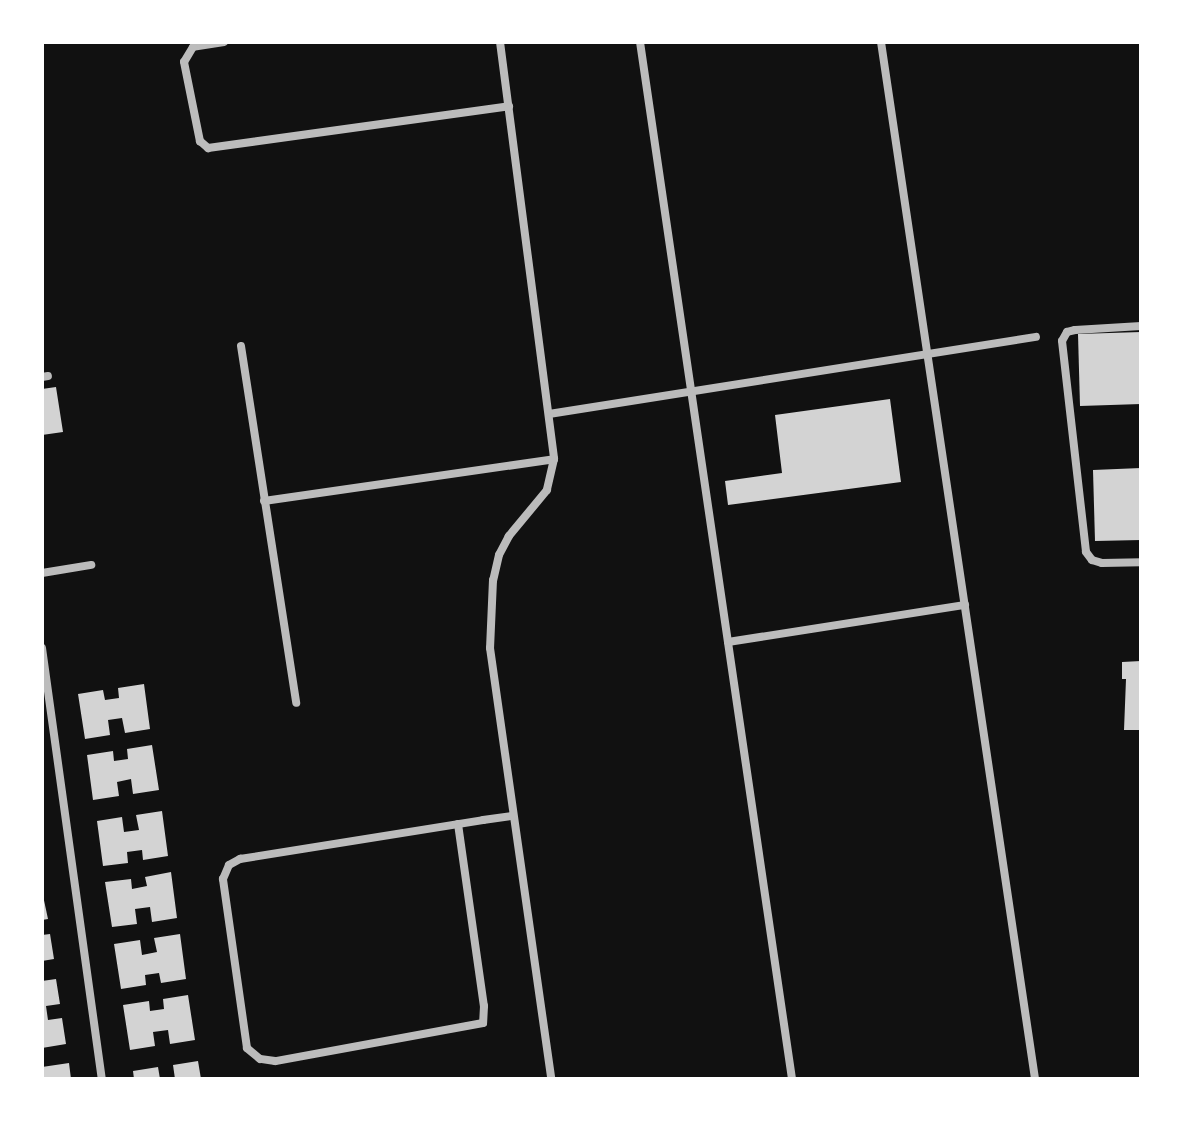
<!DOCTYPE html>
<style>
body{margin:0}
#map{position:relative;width:1183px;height:1121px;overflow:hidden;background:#111;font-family:"Golos Text",sans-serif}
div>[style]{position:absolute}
.building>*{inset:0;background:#d3d3d3}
.minor>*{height:8px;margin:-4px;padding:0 4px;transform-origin:4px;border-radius:4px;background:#bcbcbc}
span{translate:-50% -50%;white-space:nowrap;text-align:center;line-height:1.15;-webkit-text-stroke:6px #fff;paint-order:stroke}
.frame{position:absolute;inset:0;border:44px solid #fff;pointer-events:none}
</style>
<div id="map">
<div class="building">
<div style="clip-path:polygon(1141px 332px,1141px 404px,1080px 406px,1078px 334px)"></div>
<div style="clip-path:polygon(56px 387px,63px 432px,42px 435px,42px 389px)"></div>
<div style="clip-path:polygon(890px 399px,901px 482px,728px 505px,725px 481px,782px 473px,775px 415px)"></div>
<div style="clip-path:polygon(1141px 468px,1141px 540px,1095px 541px,1093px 470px)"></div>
<div style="clip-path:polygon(1141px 661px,1141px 730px,1124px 730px,1126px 679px,1122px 679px,1122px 662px)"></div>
<div style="clip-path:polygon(144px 684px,150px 729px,125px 733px,122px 718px,108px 720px,110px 735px,85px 739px,78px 694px,103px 690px,105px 700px,119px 698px,118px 688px)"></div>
<div style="clip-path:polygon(152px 745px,159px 790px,133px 794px,131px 779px,117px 782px,119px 796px,93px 800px,87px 755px,113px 751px,114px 761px,128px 759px,127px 749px)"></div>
<div style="clip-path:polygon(162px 811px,168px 856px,143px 860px,142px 850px,127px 852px,128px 863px,103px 866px,97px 821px,122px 817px,124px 832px,139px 830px,136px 815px)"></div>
<div style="clip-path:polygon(171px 872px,177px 918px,152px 922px,150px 907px,135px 909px,137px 924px,112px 927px,105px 882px,131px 879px,132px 889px,147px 886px,145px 877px)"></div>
<div style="clip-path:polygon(42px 891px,48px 919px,42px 920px)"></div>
<div style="clip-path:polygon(50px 934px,54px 959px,42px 961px,42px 935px)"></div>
<div style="clip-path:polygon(180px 934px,186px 979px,161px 983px,159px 973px,145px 975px,146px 985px,121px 989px,114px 944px,140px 940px,142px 955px,157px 952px,154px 938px)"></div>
<div style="clip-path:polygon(56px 979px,60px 1004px,46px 1006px,48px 1020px,62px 1018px,66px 1044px,42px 1048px,42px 981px)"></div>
<div style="clip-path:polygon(188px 995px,195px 1040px,170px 1044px,168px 1030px,153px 1032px,155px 1046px,130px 1050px,123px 1005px,149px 1001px,150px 1011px,164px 1009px,163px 999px)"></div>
<div style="clip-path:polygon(198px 1061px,201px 1079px,175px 1079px,173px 1065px)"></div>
<div style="clip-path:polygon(69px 1063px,71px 1079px,42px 1079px,42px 1067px)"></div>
<div style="clip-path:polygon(158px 1067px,160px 1079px,134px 1079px,133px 1071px)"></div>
</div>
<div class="minor">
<div style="left:224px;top:42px;width:31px;rotate:171deg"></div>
<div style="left:193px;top:47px;width:17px;rotate:121deg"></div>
<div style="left:184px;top:62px;width:81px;rotate:78.6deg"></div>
<div style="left:200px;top:141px;width:11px;rotate:41deg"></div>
<div style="left:208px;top:148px;width:304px;rotate:-7.9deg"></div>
<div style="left:500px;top:42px;width:420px;rotate:82.6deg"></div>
<div style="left:554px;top:459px;width:32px;rotate:103deg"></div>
<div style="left:547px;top:490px;width:60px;rotate:129.6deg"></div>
<div style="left:509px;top:536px;width:21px;rotate:118deg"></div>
<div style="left:499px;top:555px;width:26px;rotate:103deg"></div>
<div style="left:493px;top:580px;width:68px;rotate:92.5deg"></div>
<div style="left:490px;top:648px;width:435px;rotate:81.9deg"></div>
<div style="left:640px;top:42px;width:1048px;rotate:81.66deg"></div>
<div style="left:881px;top:42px;width:1048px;rotate:81.55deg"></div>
<div style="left:1141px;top:326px;width:66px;rotate:176.5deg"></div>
<div style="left:1075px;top:330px;width:8px;rotate:166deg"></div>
<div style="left:1067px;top:332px;width:10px;rotate:119deg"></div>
<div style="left:1062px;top:341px;width:212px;rotate:83.5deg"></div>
<div style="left:1086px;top:552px;width:10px;rotate:53deg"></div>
<div style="left:1092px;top:560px;width:10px;rotate:17deg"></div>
<div style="left:1102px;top:563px;width:39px;rotate:-1deg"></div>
<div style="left:241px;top:346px;width:361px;rotate:81.2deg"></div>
<div style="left:42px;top:377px;width:6px;rotate:-9deg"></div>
<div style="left:549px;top:414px;width:493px;rotate:-9deg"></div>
<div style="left:264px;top:501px;width:293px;rotate:-8.2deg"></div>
<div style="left:42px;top:573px;width:50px;rotate:-9.3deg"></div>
<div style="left:728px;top:642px;width:240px;rotate:-8.9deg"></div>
<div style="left:42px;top:648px;width:435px;rotate:82.1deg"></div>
<div style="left:458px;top:824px;width:184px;rotate:81.9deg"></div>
<div style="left:484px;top:1006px;width:17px;rotate:93deg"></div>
<div style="left:483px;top:1023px;width:211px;rotate:169.6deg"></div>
<div style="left:275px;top:1061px;width:15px;rotate:-172deg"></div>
<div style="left:260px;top:1059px;width:17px;rotate:-140deg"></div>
<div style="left:247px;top:1048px;width:171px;rotate:-98.1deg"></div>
<div style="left:223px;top:879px;width:15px;rotate:-67deg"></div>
<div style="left:229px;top:865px;width:13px;rotate:-29deg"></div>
<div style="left:240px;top:859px;width:246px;rotate:-9.1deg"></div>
<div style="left:483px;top:820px;width:30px;rotate:-8deg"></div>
</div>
<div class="frame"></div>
</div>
